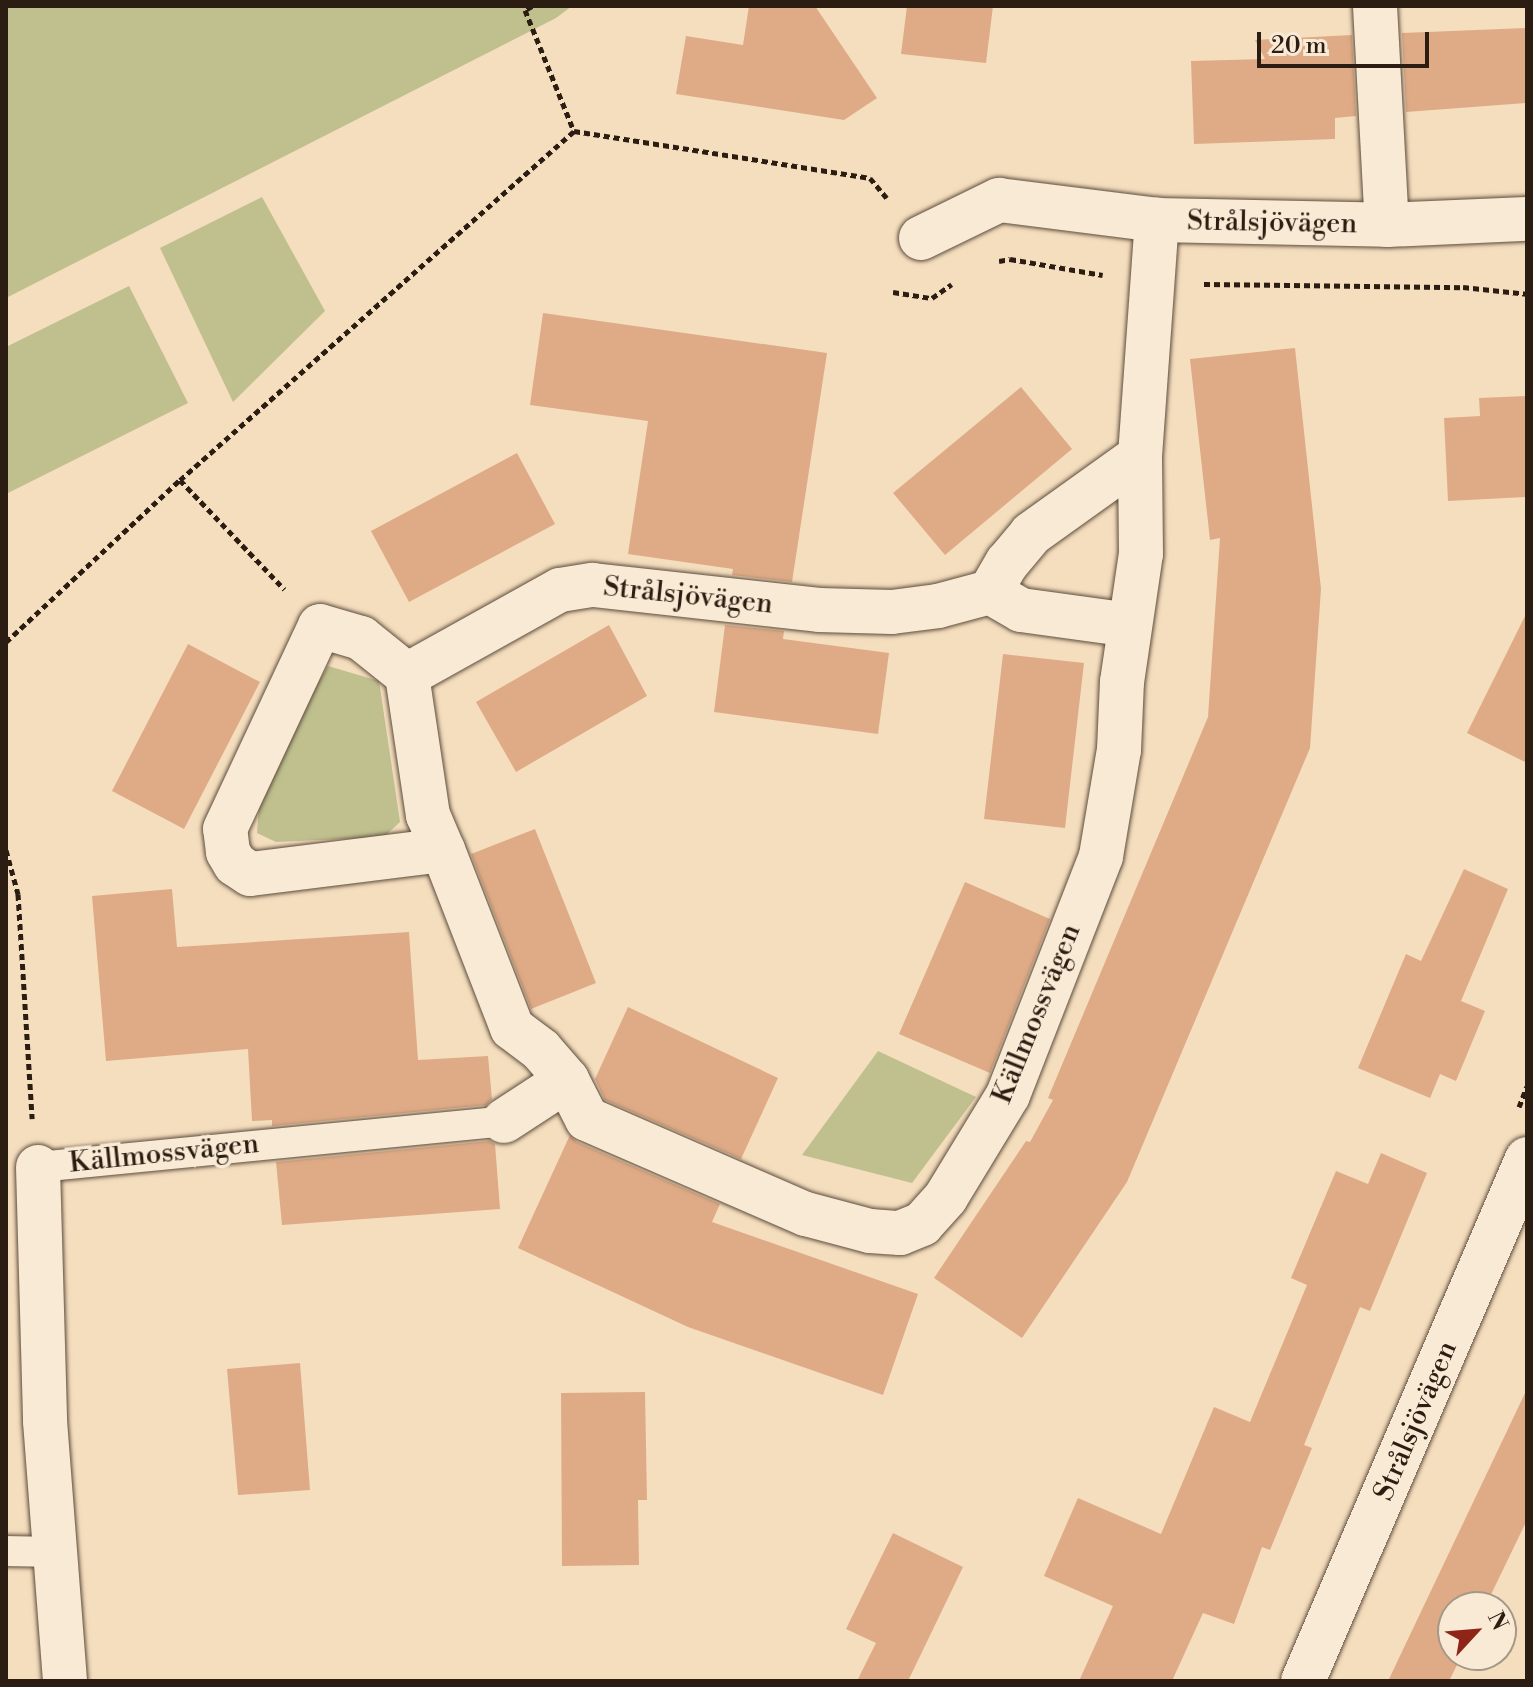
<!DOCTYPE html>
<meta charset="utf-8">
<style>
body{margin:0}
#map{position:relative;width:1533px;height:1687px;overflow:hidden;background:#f5debe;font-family:"Libre Bodoni",serif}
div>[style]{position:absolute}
.green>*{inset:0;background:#c0c08f}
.building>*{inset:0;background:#dfab87}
.path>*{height:5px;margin-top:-2.5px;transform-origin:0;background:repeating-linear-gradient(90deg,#2c1d12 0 6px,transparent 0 10px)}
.roads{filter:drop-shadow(0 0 2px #5e4d3d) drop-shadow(0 0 2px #5e4d3d)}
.lane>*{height:30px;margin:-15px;padding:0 15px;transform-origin:15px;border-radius:15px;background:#f8ead5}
.street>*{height:44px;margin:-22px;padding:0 22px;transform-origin:22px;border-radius:22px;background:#f8ead5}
span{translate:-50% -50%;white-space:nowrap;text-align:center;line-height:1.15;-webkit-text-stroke:7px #f8ead5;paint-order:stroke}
.street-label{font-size:28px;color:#2c1d12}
.frame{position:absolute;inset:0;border:8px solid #2c1d12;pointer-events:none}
.north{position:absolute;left:1437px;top:1591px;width:80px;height:80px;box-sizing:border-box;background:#f8ead5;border:2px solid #a69887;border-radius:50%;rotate:64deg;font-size:22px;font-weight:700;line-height:32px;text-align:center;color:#2c1d12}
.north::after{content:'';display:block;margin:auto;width:28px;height:36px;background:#8f2418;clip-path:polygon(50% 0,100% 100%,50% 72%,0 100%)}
.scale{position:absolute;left:1257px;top:32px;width:172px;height:36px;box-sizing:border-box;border:4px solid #2c1d12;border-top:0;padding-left:10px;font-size:24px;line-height:28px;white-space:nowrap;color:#2c1d12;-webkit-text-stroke:6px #f8ead5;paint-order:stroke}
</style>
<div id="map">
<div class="green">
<div style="clip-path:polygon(6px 6px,572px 6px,556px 18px,6px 298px)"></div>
<div style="clip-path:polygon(262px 197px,325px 311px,233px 402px,160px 248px)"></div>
<div style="clip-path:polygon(129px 286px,188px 403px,6px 494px,6px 347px)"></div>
<div style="clip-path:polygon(328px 666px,379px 681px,400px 822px,384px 837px,276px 842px,257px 833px,259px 807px,300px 713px)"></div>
<div style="clip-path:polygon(878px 1051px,976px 1097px,912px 1183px,802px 1155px)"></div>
</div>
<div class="building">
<div style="clip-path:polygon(749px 6px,815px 6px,877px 98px,844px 120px,676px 94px,686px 36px,743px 45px)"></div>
<div style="clip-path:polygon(907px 6px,993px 6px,986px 63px,901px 54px)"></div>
<div style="clip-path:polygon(1527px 28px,1527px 103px,1406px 112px,1402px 33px)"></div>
<div style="clip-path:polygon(1352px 35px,1356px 116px,1335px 118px,1335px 139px,1194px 144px,1191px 61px,1265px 59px,1255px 40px)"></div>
<div style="clip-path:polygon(543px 313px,827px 353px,792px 582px,732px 575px,733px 569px,628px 554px,648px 421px,530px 405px)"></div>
<div style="clip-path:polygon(1295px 348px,1321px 589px,1310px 748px,1127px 1182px,1022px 1338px,934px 1278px,1026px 1141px,1030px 1142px,1053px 1100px,1048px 1098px,1208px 717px,1220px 538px,1210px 540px,1190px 359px)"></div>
<div style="clip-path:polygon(1021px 387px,1072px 449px,945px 555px,893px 493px)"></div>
<div style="clip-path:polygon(1527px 396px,1527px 497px,1448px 501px,1444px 418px,1480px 416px,1479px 398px)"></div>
<div style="clip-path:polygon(517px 453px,555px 524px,409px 602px,371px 531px)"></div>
<div style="clip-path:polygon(1527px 612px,1527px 763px,1467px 733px)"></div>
<div style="clip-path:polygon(609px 625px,647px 696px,516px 772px,476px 702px)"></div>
<div style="clip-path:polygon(725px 625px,784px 631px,783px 639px,889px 653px,878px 734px,714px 712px)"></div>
<div style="clip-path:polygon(188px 644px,260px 682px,184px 829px,112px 791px)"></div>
<div style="clip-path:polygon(1003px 654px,1084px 663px,1065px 828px,984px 819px)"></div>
<div style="clip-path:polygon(535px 829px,596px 983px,531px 1009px,471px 854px)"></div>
<div style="clip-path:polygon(1464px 869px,1508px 889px,1461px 1001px,1485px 1011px,1456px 1081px,1440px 1074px,1430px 1098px,1358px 1068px,1406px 954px,1421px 961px)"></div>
<div style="clip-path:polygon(965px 882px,1050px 919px,990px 1073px,899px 1034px)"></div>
<div style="clip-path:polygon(172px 889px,177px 947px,409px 932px,418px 1060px,488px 1056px,492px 1099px,486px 1105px,272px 1126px,272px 1120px,252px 1121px,248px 1049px,106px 1061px,92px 896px)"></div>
<div style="clip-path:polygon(628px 1007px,778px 1078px,741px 1159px,605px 1100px,595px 1079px)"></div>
<div style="clip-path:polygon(570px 1135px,577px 1142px,720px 1204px,712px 1222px,918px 1294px,883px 1395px,688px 1327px,518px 1248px)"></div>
<div style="clip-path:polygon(489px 1141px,495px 1144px,500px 1209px,282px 1225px,276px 1162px)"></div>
<div style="clip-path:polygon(1381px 1153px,1427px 1173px,1370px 1311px,1360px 1307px,1304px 1445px,1312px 1448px,1270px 1550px,1262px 1547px,1234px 1624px,1203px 1613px,1172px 1681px,1079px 1681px,1113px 1606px,1044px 1576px,1078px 1498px,1161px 1534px,1214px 1407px,1250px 1422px,1307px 1285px,1291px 1278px,1336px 1171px,1368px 1184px)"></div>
<div style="clip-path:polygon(300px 1363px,310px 1490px,238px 1495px,227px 1369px)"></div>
<div style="clip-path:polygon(1527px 1389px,1527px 1520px,1485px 1607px,1453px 1607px,1453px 1655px,1462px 1655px,1449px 1681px,1388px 1681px)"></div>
<div style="clip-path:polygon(645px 1392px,647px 1500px,638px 1500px,639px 1565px,562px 1566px,561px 1393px)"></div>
<div style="clip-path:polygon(893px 1533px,963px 1567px,908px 1681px,857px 1681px,876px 1643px,846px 1629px)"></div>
</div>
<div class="path">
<div style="left:532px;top:6px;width:8px;rotate:150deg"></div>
<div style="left:525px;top:10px;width:131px;rotate:68deg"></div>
<div style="left:999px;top:261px;width:11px;rotate:-10deg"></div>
<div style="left:1010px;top:259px;width:94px;rotate:9.8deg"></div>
<div style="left:1204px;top:284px;width:259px;rotate:0.7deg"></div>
<div style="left:1463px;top:287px;width:64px;rotate:6.2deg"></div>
<div style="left:893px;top:292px;width:39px;rotate:9deg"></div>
<div style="left:932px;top:298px;width:24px;rotate:-35deg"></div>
<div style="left:180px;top:480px;width:151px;rotate:46.3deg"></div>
<div style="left:6px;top:642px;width:238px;rotate:-43deg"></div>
<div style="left:180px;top:480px;width:526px;rotate:-41.53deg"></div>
<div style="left:574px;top:131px;width:300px;rotate:9deg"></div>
<div style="left:870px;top:178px;width:26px;rotate:50deg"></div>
<div style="left:6px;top:850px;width:46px;rotate:74.7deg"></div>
<div style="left:18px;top:894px;width:225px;rotate:86.4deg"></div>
<div style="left:1519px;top:1107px;width:22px;rotate:-69deg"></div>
</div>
<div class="roads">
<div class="lane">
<div style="left:38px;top:1167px;width:468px;rotate:-5.6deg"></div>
<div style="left:6px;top:1551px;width:49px;rotate:1.2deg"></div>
</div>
<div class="street">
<div style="left:1375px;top:6px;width:219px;rotate:86.9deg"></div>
<div style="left:921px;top:238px;width:87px;rotate:-26deg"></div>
<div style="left:999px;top:200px;width:159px;rotate:7.2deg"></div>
<div style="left:1157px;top:220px;width:230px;rotate:1.2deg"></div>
<div style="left:1387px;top:225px;width:140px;rotate:-2.5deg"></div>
<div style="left:1130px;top:625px;width:110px;rotate:-172.2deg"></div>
<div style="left:1021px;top:610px;width:36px;rotate:-150deg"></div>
<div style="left:990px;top:592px;width:34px;rotate:-60deg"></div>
<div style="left:1007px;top:563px;width:38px;rotate:-50deg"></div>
<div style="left:1031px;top:534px;width:134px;rotate:-35.6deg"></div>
<div style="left:407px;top:675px;width:175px;rotate:-29.1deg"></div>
<div style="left:560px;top:590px;width:33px;rotate:-9deg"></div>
<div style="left:593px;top:585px;width:227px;rotate:6.3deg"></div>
<div style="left:819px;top:610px;width:73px;rotate:1.6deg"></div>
<div style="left:892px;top:612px;width:46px;rotate:-7.4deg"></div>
<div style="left:938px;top:606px;width:54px;rotate:-15.1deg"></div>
<div style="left:443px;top:850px;width:194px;rotate:172.9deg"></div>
<div style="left:250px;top:874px;width:18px;rotate:-146deg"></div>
<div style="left:235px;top:864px;width:14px;rotate:-120deg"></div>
<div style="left:228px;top:852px;width:23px;rotate:-97deg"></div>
<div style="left:225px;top:829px;width:224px;rotate:-64.9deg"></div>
<div style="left:320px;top:626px;width:43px;rotate:16.3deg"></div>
<div style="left:361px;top:638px;width:59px;rotate:38.8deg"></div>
<div style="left:407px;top:675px;width:142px;rotate:81.5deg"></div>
<div style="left:428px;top:815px;width:38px;rotate:67deg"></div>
<div style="left:443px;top:850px;width:191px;rotate:68.8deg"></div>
<div style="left:512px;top:1028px;width:36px;rotate:37deg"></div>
<div style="left:541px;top:1050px;width:40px;rotate:49deg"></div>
<div style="left:567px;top:1080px;width:44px;rotate:62.9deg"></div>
<div style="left:587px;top:1119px;width:239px;rotate:23.5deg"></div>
<div style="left:806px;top:1214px;width:66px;rotate:14.9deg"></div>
<div style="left:870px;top:1231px;width:30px;rotate:4deg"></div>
<div style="left:900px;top:1233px;width:24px;rotate:-22deg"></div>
<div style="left:922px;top:1224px;width:36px;rotate:-48deg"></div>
<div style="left:946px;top:1197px;width:119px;rotate:-58.7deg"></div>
<div style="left:1008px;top:1095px;width:256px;rotate:-68.7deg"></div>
<div style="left:1101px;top:856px;width:108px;rotate:-80.4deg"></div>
<div style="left:1119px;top:750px;width:68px;rotate:-87.5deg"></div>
<div style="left:1122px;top:682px;width:129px;rotate:-81.6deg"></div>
<div style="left:1141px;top:554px;width:98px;rotate:-90.6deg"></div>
<div style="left:1140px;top:456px;width:237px;rotate:-85.9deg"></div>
<div style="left:504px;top:1121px;width:75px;rotate:-33.1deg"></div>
<div style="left:38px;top:1167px;width:254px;rotate:88.4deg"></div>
<div style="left:45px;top:1421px;width:261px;rotate:85.6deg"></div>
<div style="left:1303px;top:1681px;width:568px;rotate:-66.77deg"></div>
</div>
</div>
<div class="street-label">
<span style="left:1272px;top:223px;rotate:1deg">Strålsjövägen</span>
<span style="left:688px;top:596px;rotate:6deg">Strålsjövägen</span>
<span style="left:1037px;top:1014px;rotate:-68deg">Källmossvägen</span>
<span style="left:164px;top:1154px;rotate:-6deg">Källmossvägen</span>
<span style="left:1416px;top:1421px;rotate:-67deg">Strålsjövägen</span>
</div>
<div class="frame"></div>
<div class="north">N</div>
<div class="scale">20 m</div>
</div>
